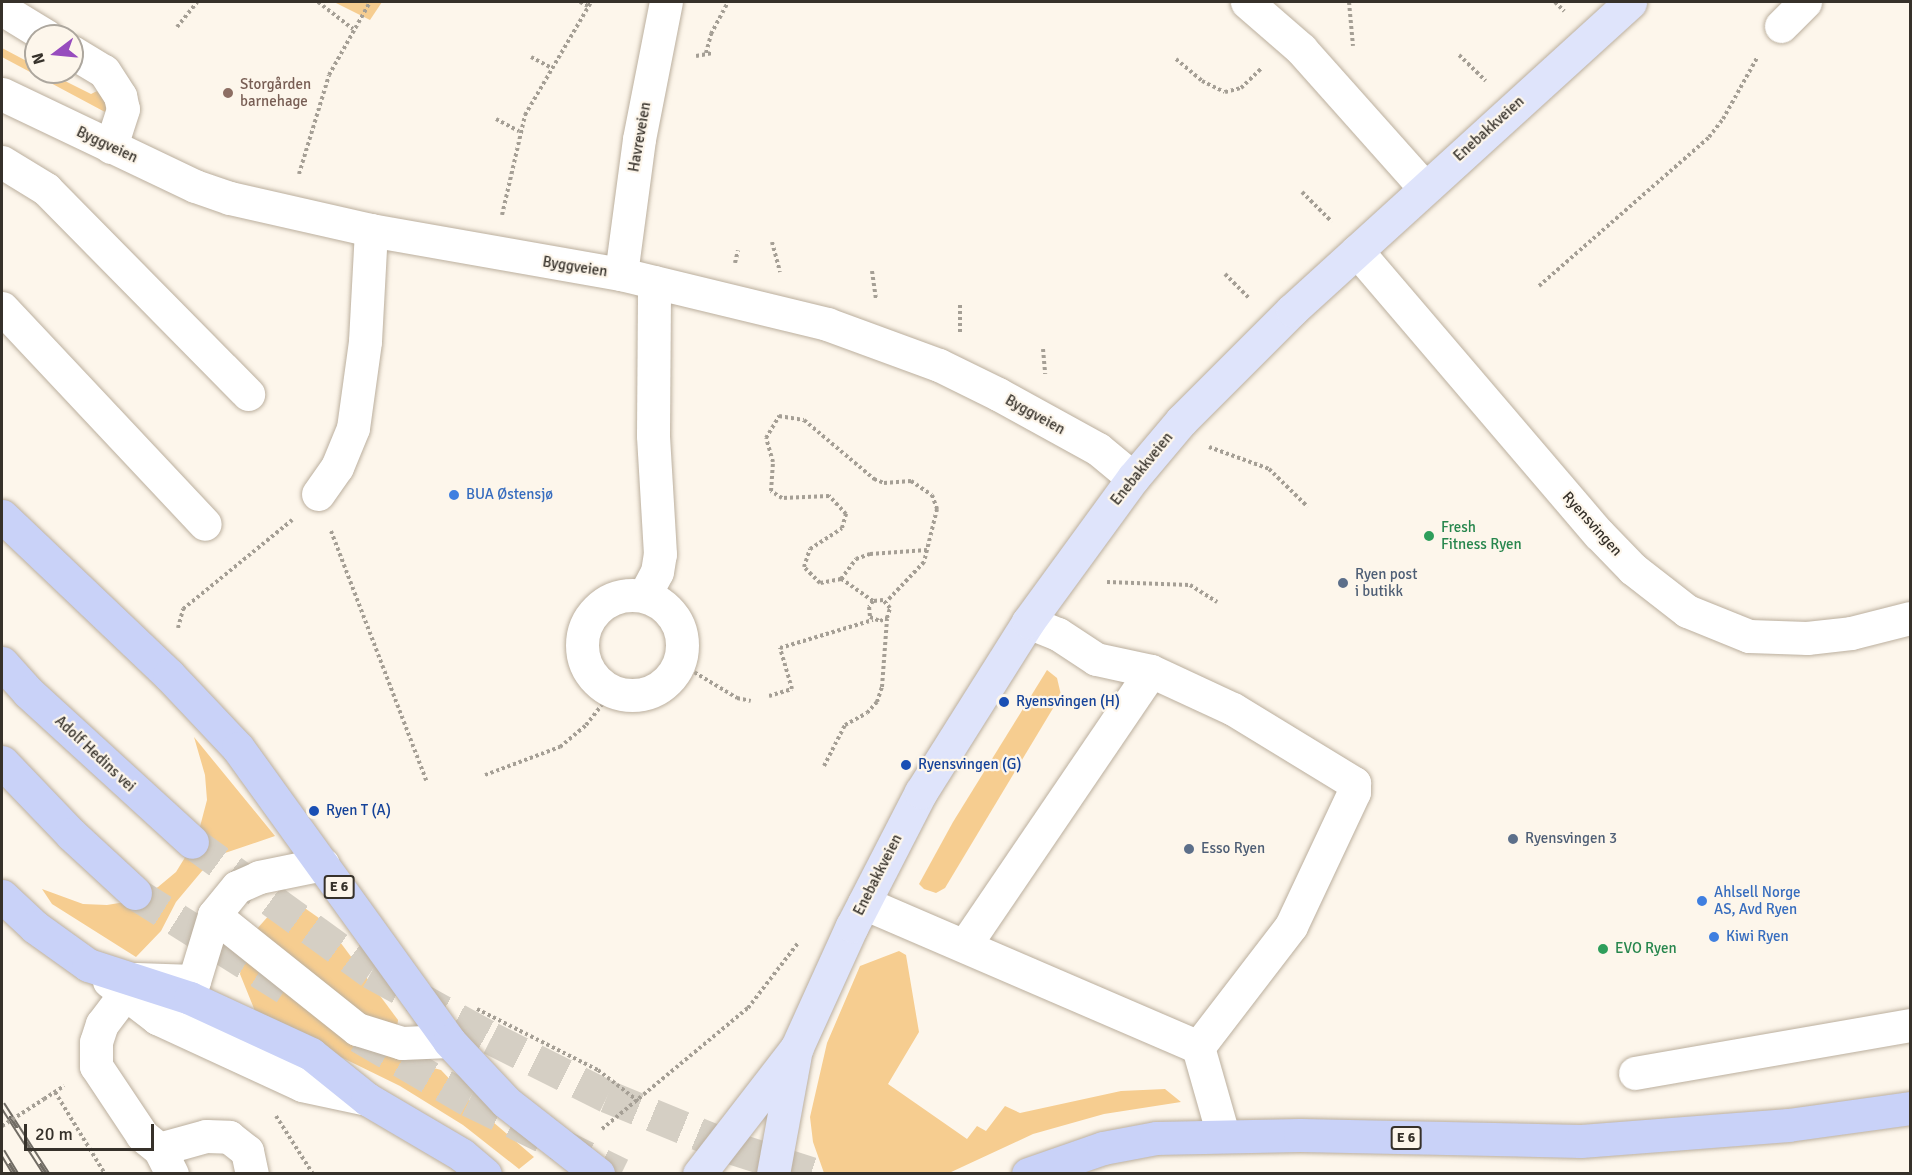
<!DOCTYPE html>
<meta charset="utf-8">
<style>
body{margin:0}
#map{position:relative;width:1912px;height:1175px;overflow:hidden;background:#fdf6eb;font-family:Signika,sans-serif}
div>[style]{position:absolute}
.green>*{inset:0;background:#f6cd90}
.highway-tunnel>*{height:33px;margin-top:-16.5px;transform-origin:0;background:repeating-linear-gradient(90deg,#d5cfc4 0 33px,transparent 0 49px)}
.path>*{height:4px;margin-top:-2px;transform-origin:0;background:repeating-linear-gradient(90deg,#a59f95 0 3px,transparent 0 6px)}
.roads{filter:drop-shadow(0 0 2px #bbaf9e) drop-shadow(0 0 2px #bbaf9e)}
.minor>*{height:33px;margin:-16.5px;padding:0 16.5px;transform-origin:16.5px;border-radius:16.5px;background:#fff}
.minor>.ring{margin:-16.5px;padding:0;box-sizing:content-box;background:none;border:33px solid #fff;border-radius:50%}
.major>*{height:33px;margin:-16.5px;padding:0 16.5px;transform-origin:16.5px;border-radius:16.5px;background:#dfe4fb}
.highway>*{height:33px;margin:-16.5px;padding:0 16.5px;transform-origin:16.5px;border-radius:16.5px;background:#c9d2f8}
.rail>*{height:7px;margin-top:-3.5px;transform-origin:0;background:repeating-linear-gradient(90deg,#fdf6eb 0 14px,#716c64 0 28px);box-sizing:border-box;border-block:2px solid #716c64}
.path-bridge>*{height:4px;margin-top:-2px;transform-origin:0;background:repeating-linear-gradient(90deg,#a59f95 0 3px,transparent 0 6px)}
.dots>*{width:16px;height:16px;translate:-50% -50%;box-sizing:border-box;border:3px solid #fdf6eb;border-radius:50%}
span{translate:-50% -50%;white-space:nowrap;text-align:center;line-height:1.15;-webkit-text-stroke:4.5px #fdf6eb;paint-order:stroke}
.shield-label span{padding:2px 4px;background:#fdf6eb;border:2px solid;border-radius:4px;-webkit-text-stroke-width:0}
.shield-label{font-size:14px;color:#36312a;font-weight:700}
.education-label{font-size:15px;color:#785e54}
.left{translate:0 -50%;text-align:left}
.street-label{font-size:15px;color:#36312a}
.shop-label{font-size:15px;color:#366cbe}
.leisure-label{font-size:15px;color:#27864d}
.service-label{font-size:15px;color:#4e5e75}
.transit-label{font-size:15px;color:#164399}
.frame{position:absolute;inset:0;border:3px solid #36312a;pointer-events:none}
.north{position:absolute;left:24px;top:24px;width:60px;height:60px;box-sizing:border-box;background:#fdf6eb;border:2px solid #ada79e;border-radius:50%;rotate:254deg;font-size:16px;font-weight:700;line-height:24px;text-align:center;color:#36312a}
.north::after{content:'';display:block;margin:auto;width:21px;height:27px;background:#974cbe;clip-path:polygon(50% 0,100% 100%,50% 72%,0 100%)}
.scale{position:absolute;left:24px;top:1124px;width:130px;height:27px;box-sizing:border-box;border:3px solid #36312a;border-top:0;padding-left:8px;font-size:18px;line-height:21px;white-space:nowrap;color:#36312a;-webkit-text-stroke:4px #fdf6eb;paint-order:stroke}
</style>
<div id="map">
<div class="green">
<div style="clip-path:polygon(334px 2px,382px 2px,370px 20px)"></div>
<div style="clip-path:polygon(2px 48px,36px 66px,36px 72px,47px 72px,91px 94px,97px 91px,108px 105px,105px 112px,2px 57px)"></div>
<div style="clip-path:polygon(1047px 670px,1057px 678px,1061px 695px,945px 888px,936px 893px,924px 889px,919px 884px,953px 822px)"></div>
<div style="clip-path:polygon(194px 737px,275px 836px,225px 853px,202px 871px,176px 902px,161px 931px,136px 957px,52px 904px,42px 889px,83px 904px,107px 905px,131px 901px,158px 887px,176px 872px,197px 838px,207px 800px,205px 775px)"></div>
<div style="clip-path:polygon(299px 904px,326px 923px,398px 1020px,397px 1028px,354px 1012px,256px 930px,271px 913px)"></div>
<div style="clip-path:polygon(243px 951px,372px 1051px,441px 1070px,479px 1110px,534px 1157px,519px 1169px,463px 1125px,400px 1086px,257px 1016px,240px 974px)"></div>
<div style="clip-path:polygon(899px 951px,906px 955px,919px 1032px,888px 1084px,967px 1139px,977px 1126px,986px 1131px,1005px 1106px,1020px 1113px,1121px 1091px,1165px 1089px,1181px 1102px,1104px 1114px,1033px 1134px,949px 1173px,824px 1173px,813px 1142px,810px 1117px,827px 1043px,860px 966px)"></div>
</div>
<div class="highway-tunnel">
<div style="left:192px;top:842px;width:221px;rotate:36deg"></div>
<div style="left:371px;top:972px;width:137px;rotate:28.8deg"></div>
<div style="left:491px;top:1038px;width:130px;rotate:26.6deg"></div>
<div style="left:607px;top:1096px;width:136px;rotate:22.4deg"></div>
<div style="left:733px;top:1148px;width:85px;rotate:17.8deg"></div>
<div style="left:135px;top:893px;width:178px;rotate:32.2deg"></div>
<div style="left:359px;top:1036px;width:127px;rotate:30.2deg"></div>
<div style="left:469px;top:1100px;width:169px;rotate:26deg"></div>
</div>
<div class="path">
<div style="left:318px;top:2px;width:44px;rotate:37.6deg"></div>
<div style="left:580px;top:2px;width:9px;rotate:27deg"></div>
<div style="left:1349px;top:2px;width:44px;rotate:84.8deg"></div>
<div style="left:1555px;top:2px;width:13px;rotate:45deg"></div>
<div style="left:177px;top:27px;width:32px;rotate:-51deg"></div>
<div style="left:706px;top:53px;width:20px;rotate:-75deg"></div>
<div style="left:711px;top:34px;width:36px;rotate:-62deg"></div>
<div style="left:1459px;top:55px;width:37px;rotate:44deg"></div>
<div style="left:696px;top:56px;width:17px;rotate:-10deg"></div>
<div style="left:531px;top:57px;width:24px;rotate:28deg"></div>
<div style="left:1176px;top:59px;width:34px;rotate:40deg"></div>
<div style="left:1202px;top:81px;width:25px;rotate:26deg"></div>
<div style="left:1225px;top:92px;width:16px;rotate:-14deg"></div>
<div style="left:1241px;top:88px;width:29px;rotate:-44deg"></div>
<div style="left:496px;top:119px;width:26px;rotate:28deg"></div>
<div style="left:299px;top:174px;width:103px;rotate:-73.1deg"></div>
<div style="left:329px;top:75px;width:84px;rotate:-60.7deg"></div>
<div style="left:1302px;top:192px;width:42px;rotate:45deg"></div>
<div style="left:502px;top:215px;width:103px;rotate:-77deg"></div>
<div style="left:525px;top:115px;width:131px;rotate:-59.7deg"></div>
<div style="left:772px;top:242px;width:31px;rotate:75deg"></div>
<div style="left:735px;top:263px;width:13px;rotate:-77deg"></div>
<div style="left:872px;top:271px;width:29px;rotate:82deg"></div>
<div style="left:1225px;top:274px;width:33px;rotate:45deg"></div>
<div style="left:1539px;top:286px;width:226px;rotate:-41.2deg"></div>
<div style="left:1709px;top:137px;width:23px;rotate:-52deg"></div>
<div style="left:1723px;top:119px;width:70px;rotate:-60.9deg"></div>
<div style="left:960px;top:332px;width:27px;rotate:-90deg"></div>
<div style="left:1043px;top:349px;width:25px;rotate:85deg"></div>
<div style="left:1209px;top:447px;width:64px;rotate:20.1deg"></div>
<div style="left:1269px;top:469px;width:54px;rotate:44.3deg"></div>
<div style="left:331px;top:531px;width:267px;rotate:69.1deg"></div>
<div style="left:841px;top:579px;width:25px;rotate:-53deg"></div>
<div style="left:856px;top:559px;width:15px;rotate:-20deg"></div>
<div style="left:870px;top:554px;width:57px;rotate:-4deg"></div>
<div style="left:1107px;top:582px;width:83px;rotate:2.1deg"></div>
<div style="left:1190px;top:585px;width:32px;rotate:32deg"></div>
<div style="left:873px;top:601px;width:7px;rotate:124deg"></div>
<div style="left:869px;top:607px;width:10px;rotate:84deg"></div>
<div style="left:870px;top:617px;width:11px;rotate:22deg"></div>
<div style="left:880px;top:621px;width:8px;rotate:-23deg"></div>
<div style="left:887px;top:618px;width:10px;rotate:-73deg"></div>
<div style="left:890px;top:608px;width:11px;rotate:-131deg"></div>
<div style="left:883px;top:600px;width:10px;rotate:174deg"></div>
<div style="left:873px;top:601px;width:39px;rotate:-145deg"></div>
<div style="left:841px;top:579px;width:21px;rotate:169deg"></div>
<div style="left:820px;top:583px;width:23px;rotate:-135deg"></div>
<div style="left:804px;top:567px;width:19px;rotate:-72deg"></div>
<div style="left:810px;top:549px;width:38px;rotate:-33deg"></div>
<div style="left:842px;top:528px;width:15px;rotate:-74deg"></div>
<div style="left:846px;top:514px;width:25px;rotate:-133deg"></div>
<div style="left:829px;top:496px;width:47px;rotate:177.6deg"></div>
<div style="left:782px;top:498px;width:13px;rotate:-148deg"></div>
<div style="left:771px;top:491px;width:29px;rotate:-86deg"></div>
<div style="left:773px;top:462px;width:25px;rotate:-106deg"></div>
<div style="left:766px;top:438px;width:26px;rotate:-59deg"></div>
<div style="left:779px;top:416px;width:25px;rotate:9deg"></div>
<div style="left:804px;top:420px;width:92px;rotate:40.1deg"></div>
<div style="left:874px;top:479px;width:11px;rotate:22deg"></div>
<div style="left:884px;top:483px;width:27px;rotate:-4deg"></div>
<div style="left:911px;top:481px;width:25px;rotate:34deg"></div>
<div style="left:932px;top:495px;width:15px;rotate:70deg"></div>
<div style="left:937px;top:509px;width:55px;rotate:103.8deg"></div>
<div style="left:924px;top:562px;width:55px;rotate:133.5deg"></div>
<div style="left:178px;top:628px;width:20px;rotate:-75deg"></div>
<div style="left:183px;top:609px;width:141px;rotate:-39.2deg"></div>
<div style="left:679px;top:663px;width:68px;rotate:31.1deg"></div>
<div style="left:737px;top:698px;width:14px;rotate:12deg"></div>
<div style="left:769px;top:696px;width:24px;rotate:-17deg"></div>
<div style="left:792px;top:689px;width:43px;rotate:-106.3deg"></div>
<div style="left:780px;top:648px;width:97px;rotate:-16.8deg"></div>
<div style="left:824px;top:766px;width:46px;rotate:-62.9deg"></div>
<div style="left:845px;top:725px;width:25px;rotate:-29deg"></div>
<div style="left:867px;top:713px;width:15px;rotate:-48deg"></div>
<div style="left:877px;top:702px;width:16px;rotate:-72deg"></div>
<div style="left:882px;top:687px;width:68px;rotate:-85.8deg"></div>
<div style="left:485px;top:775px;width:80px;rotate:-20.5deg"></div>
<div style="left:560px;top:747px;width:34px;rotate:-40deg"></div>
<div style="left:586px;top:725px;width:43px;rotate:-51.5deg"></div>
<div style="left:477px;top:1009px;width:136px;rotate:26.8deg"></div>
<div style="left:598px;top:1070px;width:51px;rotate:37.8deg"></div>
<div style="left:55px;top:1092px;width:96px;rotate:58.6deg"></div>
<div style="left:44px;top:1099px;width:24px;rotate:-33deg"></div>
<div style="left:276px;top:1116px;width:69px;rotate:57.5deg"></div>
<div style="left:602px;top:1129px;width:190px;rotate:-39.7deg"></div>
<div style="left:748px;top:1008px;width:82px;rotate:-52.4deg"></div>
</div>
<div class="roads">
<div class="minor">
<div style="left:1247px;top:2px;width:72px;rotate:41deg"></div>
<div style="left:1301px;top:49px;width:186px;rotate:48.3deg"></div>
<div style="left:2px;top:9px;width:52px;rotate:31.5deg"></div>
<div style="left:1781px;top:26px;width:34px;rotate:-45deg"></div>
<div style="left:72px;top:52px;width:37px;rotate:31deg"></div>
<div style="left:104px;top:71px;width:30px;rotate:57deg"></div>
<div style="left:120px;top:96px;width:13px;rotate:77deg"></div>
<div style="left:123px;top:109px;width:40px;rotate:108deg"></div>
<div style="left:2px;top:94px;width:214px;rotate:25.5deg"></div>
<div style="left:195px;top:186px;width:37px;rotate:19deg"></div>
<div style="left:230px;top:198px;width:145px;rotate:12.8deg"></div>
<div style="left:371px;top:230px;width:254px;rotate:10deg"></div>
<div style="left:621px;top:274px;width:212px;rotate:13.6deg"></div>
<div style="left:827px;top:324px;width:119px;rotate:20.1deg"></div>
<div style="left:939px;top:365px;width:66px;rotate:26.2deg"></div>
<div style="left:998px;top:394px;width:114px;rotate:28.8deg"></div>
<div style="left:1098px;top:449px;width:45px;rotate:39.6deg"></div>
<div style="left:2px;top:162px;width:52px;rotate:31.5deg"></div>
<div style="left:46px;top:189px;width:288px;rotate:45.4deg"></div>
<div style="left:1357px;top:251px;width:372px;rotate:49.5deg"></div>
<div style="left:1599px;top:534px;width:49px;rotate:45.8deg"></div>
<div style="left:1633px;top:569px;width:68px;rotate:37.9deg"></div>
<div style="left:1687px;top:611px;width:67px;rotate:22deg"></div>
<div style="left:1749px;top:636px;width:58px;rotate:2deg"></div>
<div style="left:1807px;top:638px;width:44px;rotate:-6.5deg"></div>
<div style="left:1851px;top:633px;width:61px;rotate:-14.3deg"></div>
<div style="left:621px;top:274px;width:136px;rotate:-82.4deg"></div>
<div style="left:639px;top:139px;width:140px;rotate:-78.9deg"></div>
<div style="left:2px;top:308px;width:296px;rotate:46.8deg"></div>
<div style="left:318px;top:494px;width:33px;rotate:-55deg"></div>
<div style="left:337px;top:467px;width:42px;rotate:-67.7deg"></div>
<div style="left:353px;top:428px;width:88px;rotate:-82.1deg"></div>
<div style="left:365px;top:341px;width:111px;rotate:-86.9deg"></div>
<div class="ring" style="left:582px;top:595px;width:67px;height:67px"></div>
<div style="left:644px;top:596px;width:27px;rotate:-62deg"></div>
<div style="left:657px;top:572px;width:18px;rotate:-81deg"></div>
<div style="left:660px;top:554px;width:119px;rotate:-93.4deg"></div>
<div style="left:653px;top:435px;width:153px;rotate:-89.6deg"></div>
<div style="left:1028px;top:622px;width:32px;rotate:22deg"></div>
<div style="left:1058px;top:634px;width:45px;rotate:33.3deg"></div>
<div style="left:1096px;top:659px;width:56px;rotate:12.3deg"></div>
<div style="left:1151px;top:671px;width:90px;rotate:24.9deg"></div>
<div style="left:1233px;top:709px;width:142px;rotate:31.4deg"></div>
<div style="left:1354px;top:783px;width:9px;rotate:90deg"></div>
<div style="left:1354px;top:792px;width:148px;rotate:115.2deg"></div>
<div style="left:1291px;top:926px;width:153px;rotate:127.5deg"></div>
<div style="left:864px;top:903px;width:364px;rotate:23.3deg"></div>
<div style="left:214px;top:915px;width:183px;rotate:38.6deg"></div>
<div style="left:357px;top:1029px;width:47px;rotate:17.3deg"></div>
<div style="left:402px;top:1043px;width:47px;rotate:-2.4deg"></div>
<div style="left:965px;top:945px;width:331px;rotate:-55.8deg"></div>
<div style="left:109px;top:981px;width:61px;rotate:37.6deg"></div>
<div style="left:157px;top:1018px;width:160px;rotate:24.8deg"></div>
<div style="left:302px;top:1085px;width:66px;rotate:12.2deg"></div>
<div style="left:1198px;top:1047px;width:91px;rotate:74.1deg"></div>
<div style="left:1635px;top:1073px;width:279px;rotate:-9.9deg"></div>
<div style="left:159px;top:1149px;width:49px;rotate:-15.5deg"></div>
<div style="left:206px;top:1136px;width:23px;rotate:2deg"></div>
<div style="left:229px;top:1137px;width:23px;rotate:38deg"></div>
<div style="left:247px;top:1151px;width:24px;rotate:78deg"></div>
<div style="left:172px;top:1174px;width:28px;rotate:-117deg"></div>
<div style="left:159px;top:1149px;width:22px;rotate:-141deg"></div>
<div style="left:142px;top:1135px;width:83px;rotate:-123.7deg"></div>
<div style="left:96px;top:1066px;width:24px;rotate:-90deg"></div>
<div style="left:96px;top:1042px;width:19px;rotate:-72deg"></div>
<div style="left:102px;top:1024px;width:56px;rotate:-52.9deg"></div>
<div style="left:136px;top:979px;width:58px;rotate:2deg"></div>
<div style="left:194px;top:981px;width:69px;rotate:-73.1deg"></div>
<div style="left:214px;top:915px;width:36px;rotate:-51deg"></div>
<div style="left:237px;top:887px;width:24px;rotate:-24deg"></div>
<div style="left:259px;top:877px;width:65px;rotate:-11.5deg"></div>
</div>
<div class="major">
<div style="left:699px;top:1174px;width:160px;rotate:-52.3deg"></div>
<div style="left:797px;top:1047px;width:133px;rotate:-65.6deg"></div>
<div style="left:852px;top:926px;width:151px;rotate:-62.8deg"></div>
<div style="left:921px;top:792px;width:201px;rotate:-57.8deg"></div>
<div style="left:1028px;top:622px;width:178px;rotate:-53.9deg"></div>
<div style="left:1133px;top:478px;width:75px;rotate:-49.9deg"></div>
<div style="left:1181px;top:421px;width:157px;rotate:-45deg"></div>
<div style="left:1292px;top:310px;width:457px;rotate:-42.3deg"></div>
<div style="left:773px;top:1174px;width:127px;rotate:-79.6deg"></div>
</div>
<div class="highway">
<div style="left:2px;top:516px;width:231px;rotate:43.6deg"></div>
<div style="left:169px;top:675px;width:100px;rotate:46.6deg"></div>
<div style="left:238px;top:748px;width:361px;rotate:54.2deg"></div>
<div style="left:449px;top:1041px;width:83px;rotate:46.9deg"></div>
<div style="left:506px;top:1102px;width:117px;rotate:38deg"></div>
<div style="left:2px;top:663px;width:39px;rotate:48deg"></div>
<div style="left:28px;top:692px;width:222px;rotate:42.4deg"></div>
<div style="left:2px;top:762px;width:100px;rotate:46.2deg"></div>
<div style="left:71px;top:834px;width:87px;rotate:42.7deg"></div>
<div style="left:2px;top:896px;width:45px;rotate:43.2deg"></div>
<div style="left:35px;top:927px;width:65px;rotate:35.6deg"></div>
<div style="left:88px;top:965px;width:107px;rotate:17.9deg"></div>
<div style="left:190px;top:998px;width:133px;rotate:24.8deg"></div>
<div style="left:311px;top:1054px;width:72px;rotate:38.8deg"></div>
<div style="left:367px;top:1099px;width:110px;rotate:30.5deg"></div>
<div style="left:462px;top:1155px;width:30px;rotate:40deg"></div>
<div style="left:1028px;top:1174px;width:79px;rotate:-19.1deg"></div>
<div style="left:1103px;top:1148px;width:54px;rotate:-10.7deg"></div>
<div style="left:1156px;top:1138px;width:144px;rotate:-1.2deg"></div>
<div style="left:1300px;top:1135px;width:281px;rotate:1.2deg"></div>
<div style="left:1581px;top:1141px;width:208px;rotate:-4.4deg"></div>
<div style="left:1788px;top:1125px;width:123px;rotate:-7.9deg"></div>
</div>
</div>
<div class="rail">
<div style="left:2px;top:1104px;width:83px;rotate:57.3deg"></div>
<div style="left:2px;top:1151px;width:27px;rotate:59deg"></div>
</div>
<div class="path-bridge">
<div style="left:2px;top:1126px;width:50px;rotate:-32.7deg"></div>
</div>
<div class="dots">
<div style="left:228px;top:93px;background:#8d6e63"></div>
<div style="left:454px;top:495px;background:#3f7fe0"></div>
<div style="left:1429px;top:536px;background:#2e9e5b"></div>
<div style="left:1343px;top:583px;background:#5c6f8a"></div>
<div style="left:1004px;top:702px;background:#1a4fb4"></div>
<div style="left:906px;top:765px;background:#1a4fb4"></div>
<div style="left:314px;top:811px;background:#1a4fb4"></div>
<div style="left:1513px;top:839px;background:#5c6f8a"></div>
<div style="left:1189px;top:849px;background:#5c6f8a"></div>
<div style="left:1702px;top:901px;background:#3f7fe0"></div>
<div style="left:1714px;top:937px;background:#3f7fe0"></div>
<div style="left:1603px;top:949px;background:#2e9e5b"></div>
</div>
<div class="shield-label">
<span style="left:339px;top:887px">E 6</span>
<span style="left:1406px;top:1138px">E 6</span>
</div>
<div class="education-label">
<span class="left" style="left:240px;top:93px">Storgården<br>barnehage</span>
</div>
<div class="street-label">
<span style="left:1489px;top:129px;rotate:-42deg">Enebakkveien</span>
<span style="left:640px;top:137px;rotate:-80deg">Havreveien</span>
<span style="left:107px;top:145px;rotate:25deg">Byggveien</span>
<span style="left:575px;top:267px;rotate:9deg">Byggveien</span>
<span style="left:1035px;top:415px;rotate:29deg">Byggveien</span>
<span style="left:1142px;top:469px;rotate:-51deg">Enebakkveien</span>
<span style="left:1592px;top:524px;rotate:48deg">Ryensvingen</span>
<span style="left:95px;top:754px;rotate:43deg">Adolf Hedins vei</span>
<span style="left:878px;top:875px;rotate:-63deg">Enebakkveien</span>
</div>
<div class="shop-label">
<span class="left" style="left:466px;top:495px">BUA Østensjø</span>
<span class="left" style="left:1714px;top:901px">Ahlsell Norge<br>AS, Avd Ryen</span>
<span class="left" style="left:1726px;top:937px">Kiwi Ryen</span>
</div>
<div class="leisure-label">
<span class="left" style="left:1441px;top:536px">Fresh<br>Fitness Ryen</span>
<span class="left" style="left:1615px;top:949px">EVO Ryen</span>
</div>
<div class="service-label">
<span class="left" style="left:1355px;top:583px">Ryen post<br>i butikk</span>
<span class="left" style="left:1525px;top:839px">Ryensvingen 3</span>
<span class="left" style="left:1201px;top:849px">Esso Ryen</span>
</div>
<div class="transit-label">
<span class="left" style="left:1016px;top:702px">Ryensvingen (H)</span>
<span class="left" style="left:918px;top:765px">Ryensvingen (G)</span>
<span class="left" style="left:326px;top:811px">Ryen T (A)</span>
</div>
<div class="frame"></div>
<div class="north">N</div>
<div class="scale">20 m</div>
</div>
